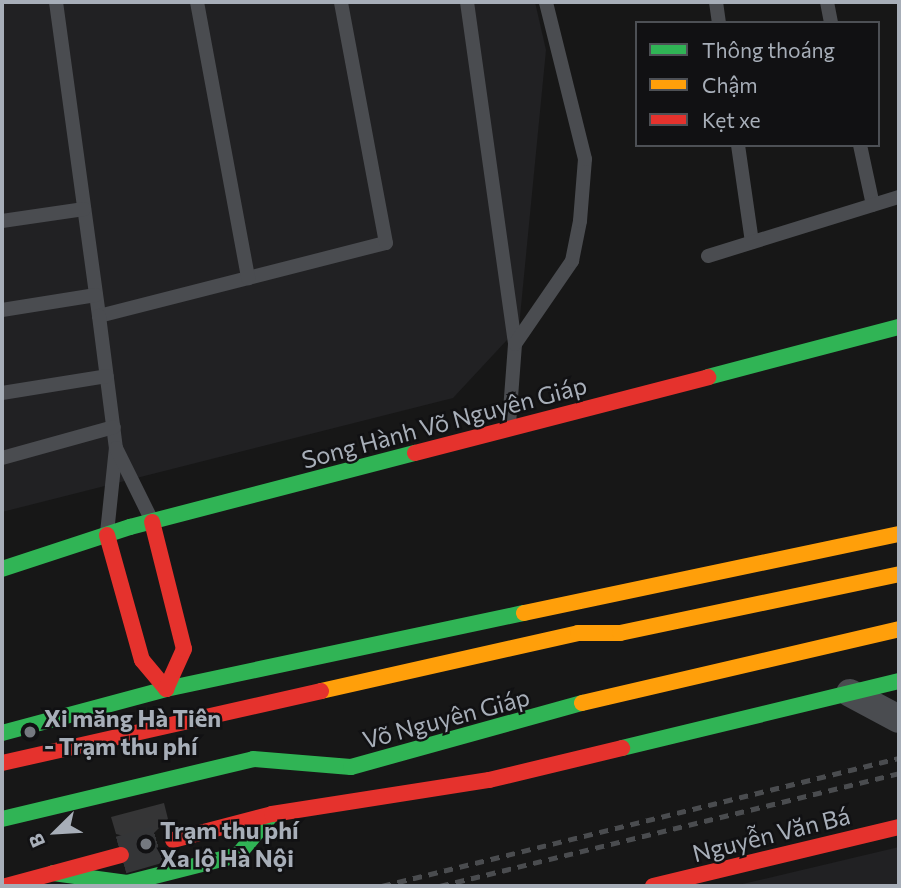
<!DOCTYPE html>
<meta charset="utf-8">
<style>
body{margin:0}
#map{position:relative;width:901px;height:888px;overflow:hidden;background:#171717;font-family:Commissioner,sans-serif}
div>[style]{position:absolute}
.built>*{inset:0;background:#212123}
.building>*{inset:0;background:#353536}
.highway-tunnel>*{height:38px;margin-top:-19px;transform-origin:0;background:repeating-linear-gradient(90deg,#343537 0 38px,transparent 0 57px)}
.lane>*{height:14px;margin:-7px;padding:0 7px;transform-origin:7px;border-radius:7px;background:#4a4c50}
.street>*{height:28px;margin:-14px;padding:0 14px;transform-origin:14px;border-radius:14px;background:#4a4c50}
.fast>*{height:16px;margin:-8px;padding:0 8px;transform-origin:8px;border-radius:8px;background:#30b455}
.slow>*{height:16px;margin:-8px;padding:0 8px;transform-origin:8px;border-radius:8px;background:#ff9f0a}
.jam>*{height:16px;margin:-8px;padding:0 8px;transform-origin:8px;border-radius:8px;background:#e5322d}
.rail>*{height:5px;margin-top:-2.5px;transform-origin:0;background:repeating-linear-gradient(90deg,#4a4c4f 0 9px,transparent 0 16px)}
.dots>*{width:19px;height:19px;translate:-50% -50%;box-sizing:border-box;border:4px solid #111113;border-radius:50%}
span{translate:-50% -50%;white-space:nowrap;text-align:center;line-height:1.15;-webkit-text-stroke:5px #111113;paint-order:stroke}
.street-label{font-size:24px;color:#a7aeb8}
.poi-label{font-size:24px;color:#a7aeb8;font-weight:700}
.left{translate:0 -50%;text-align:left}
.frame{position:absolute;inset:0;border:4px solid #a7aeb8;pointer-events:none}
.legend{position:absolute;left:635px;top:21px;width:245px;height:126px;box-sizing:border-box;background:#111113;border:2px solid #4d5055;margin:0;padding:9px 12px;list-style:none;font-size:21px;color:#a7aeb8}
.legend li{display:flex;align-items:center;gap:14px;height:35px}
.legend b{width:35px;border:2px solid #4d5055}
.north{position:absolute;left:21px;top:797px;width:70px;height:70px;-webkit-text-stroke:5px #111113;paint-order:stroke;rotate:246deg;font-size:19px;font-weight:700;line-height:28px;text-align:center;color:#a7aeb8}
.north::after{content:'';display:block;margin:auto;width:24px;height:32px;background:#a7aeb8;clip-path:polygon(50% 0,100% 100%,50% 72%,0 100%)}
</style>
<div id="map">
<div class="built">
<div style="clip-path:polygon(2px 2px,535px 2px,546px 50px,519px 327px,453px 398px,2px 512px)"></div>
<div style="clip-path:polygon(899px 847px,899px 886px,734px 886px)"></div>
</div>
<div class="building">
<div style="clip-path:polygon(164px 803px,168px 819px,152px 835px,156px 853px,142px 857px,136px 839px,116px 834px,111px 817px)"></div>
</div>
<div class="highway-tunnel">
<div style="left:121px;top:855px;width:54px;rotate:-16.1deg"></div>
</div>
<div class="lane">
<div style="left:56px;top:2px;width:317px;rotate:82.2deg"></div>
<div style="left:99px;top:316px;width:296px;rotate:-14.3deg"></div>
<div style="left:386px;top:243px;width:245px;rotate:-100.6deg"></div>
<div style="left:197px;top:2px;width:281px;rotate:79.5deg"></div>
<div style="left:467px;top:2px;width:345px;rotate:82deg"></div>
<div style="left:716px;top:2px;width:21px;rotate:82deg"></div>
<div style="left:827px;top:2px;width:21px;rotate:79deg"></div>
<div style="left:738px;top:145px;width:98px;rotate:81.8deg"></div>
<div style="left:860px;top:145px;width:61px;rotate:77.8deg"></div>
<div style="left:2px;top:221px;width:83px;rotate:-8.3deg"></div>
<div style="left:708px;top:256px;width:200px;rotate:-17.2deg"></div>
<div style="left:2px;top:310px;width:95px;rotate:-9.1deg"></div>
<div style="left:99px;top:316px;width:133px;rotate:82.7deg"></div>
<div style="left:2px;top:393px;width:106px;rotate:-9.2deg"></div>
<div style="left:509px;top:424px;width:80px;rotate:-85.7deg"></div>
<div style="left:515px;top:344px;width:101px;rotate:-55.5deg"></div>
<div style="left:572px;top:261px;width:41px;rotate:-78.7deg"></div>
<div style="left:580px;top:221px;width:62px;rotate:-85.4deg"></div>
<div style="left:585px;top:159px;width:162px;rotate:-104deg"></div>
<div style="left:2px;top:458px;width:116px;rotate:-15.5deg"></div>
<div style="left:107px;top:533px;width:85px;rotate:-84deg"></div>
<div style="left:116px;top:448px;width:81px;rotate:63.7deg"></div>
</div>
<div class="street">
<div style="left:850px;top:693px;width:55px;rotate:28deg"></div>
</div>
<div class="fast">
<div style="left:708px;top:377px;width:197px;rotate:-14.7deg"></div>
<div style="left:2px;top:569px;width:135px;rotate:-18.2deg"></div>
<div style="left:130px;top:527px;width:294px;rotate:-14.6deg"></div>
<div style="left:2px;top:733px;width:170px;rotate:-15deg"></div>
<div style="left:166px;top:689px;width:366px;rotate:-12deg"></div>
<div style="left:622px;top:748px;width:285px;rotate:-13.6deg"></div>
<div style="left:2px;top:819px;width:258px;rotate:-13.4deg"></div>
<div style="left:253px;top:759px;width:98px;rotate:4.7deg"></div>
<div style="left:351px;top:767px;width:240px;rotate:-15.5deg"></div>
<div style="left:53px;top:873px;width:75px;rotate:7.7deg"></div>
<div style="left:127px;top:883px;width:114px;rotate:-14.2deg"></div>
<div style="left:238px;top:855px;width:53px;rotate:-50.3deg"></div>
</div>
<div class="slow">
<div style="left:524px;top:613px;width:383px;rotate:-11.9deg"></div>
<div style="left:321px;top:691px;width:263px;rotate:-12.7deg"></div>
<div style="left:578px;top:633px;width:42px"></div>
<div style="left:620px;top:633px;width:285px;rotate:-11.9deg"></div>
<div style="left:582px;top:703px;width:326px;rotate:-13.1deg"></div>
</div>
<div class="jam">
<div style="left:415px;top:453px;width:303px;rotate:-14.5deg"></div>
<div style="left:107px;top:535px;width:130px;rotate:74.4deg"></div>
<div style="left:142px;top:660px;width:38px;rotate:50deg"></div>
<div style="left:166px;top:689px;width:44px;rotate:-65.8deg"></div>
<div style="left:184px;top:649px;width:131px;rotate:-104.1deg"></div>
<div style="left:2px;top:763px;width:327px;rotate:-12.7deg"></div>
<div style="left:173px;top:840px;width:102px;rotate:-14.7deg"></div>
<div style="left:272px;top:814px;width:220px;rotate:-8.9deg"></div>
<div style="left:489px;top:780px;width:137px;rotate:-13.5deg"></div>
<div style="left:6px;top:886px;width:119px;rotate:-15.1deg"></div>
<div style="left:653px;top:886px;width:253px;rotate:-13.5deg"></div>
</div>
<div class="rail">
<div style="left:382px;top:886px;width:533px;rotate:-13.91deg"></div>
<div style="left:440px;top:886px;width:473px;rotate:-13.8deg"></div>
</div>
<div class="dots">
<div style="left:30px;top:732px;background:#757980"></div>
<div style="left:146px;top:844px;background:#757980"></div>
</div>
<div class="street-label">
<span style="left:444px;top:422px;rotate:-15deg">Song Hành Võ Nguyên Giáp</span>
<span style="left:446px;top:718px;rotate:-15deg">Võ Nguyên Giáp</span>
<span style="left:771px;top:834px;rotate:-14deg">Nguyễn Văn Bá</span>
</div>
<div class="poi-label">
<span class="left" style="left:44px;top:732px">Xi măng Hà Tiên<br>- Trạm thu phí</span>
<span class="left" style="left:160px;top:844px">Trạm thu phí<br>Xa lộ Hà Nội</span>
</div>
<div class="frame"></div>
<ul class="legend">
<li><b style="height:9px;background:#30b455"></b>Thông thoáng</li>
<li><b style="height:9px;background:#ff9f0a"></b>Chậm</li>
<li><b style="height:9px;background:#e5322d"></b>Kẹt xe</li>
</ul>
<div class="north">B</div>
</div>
